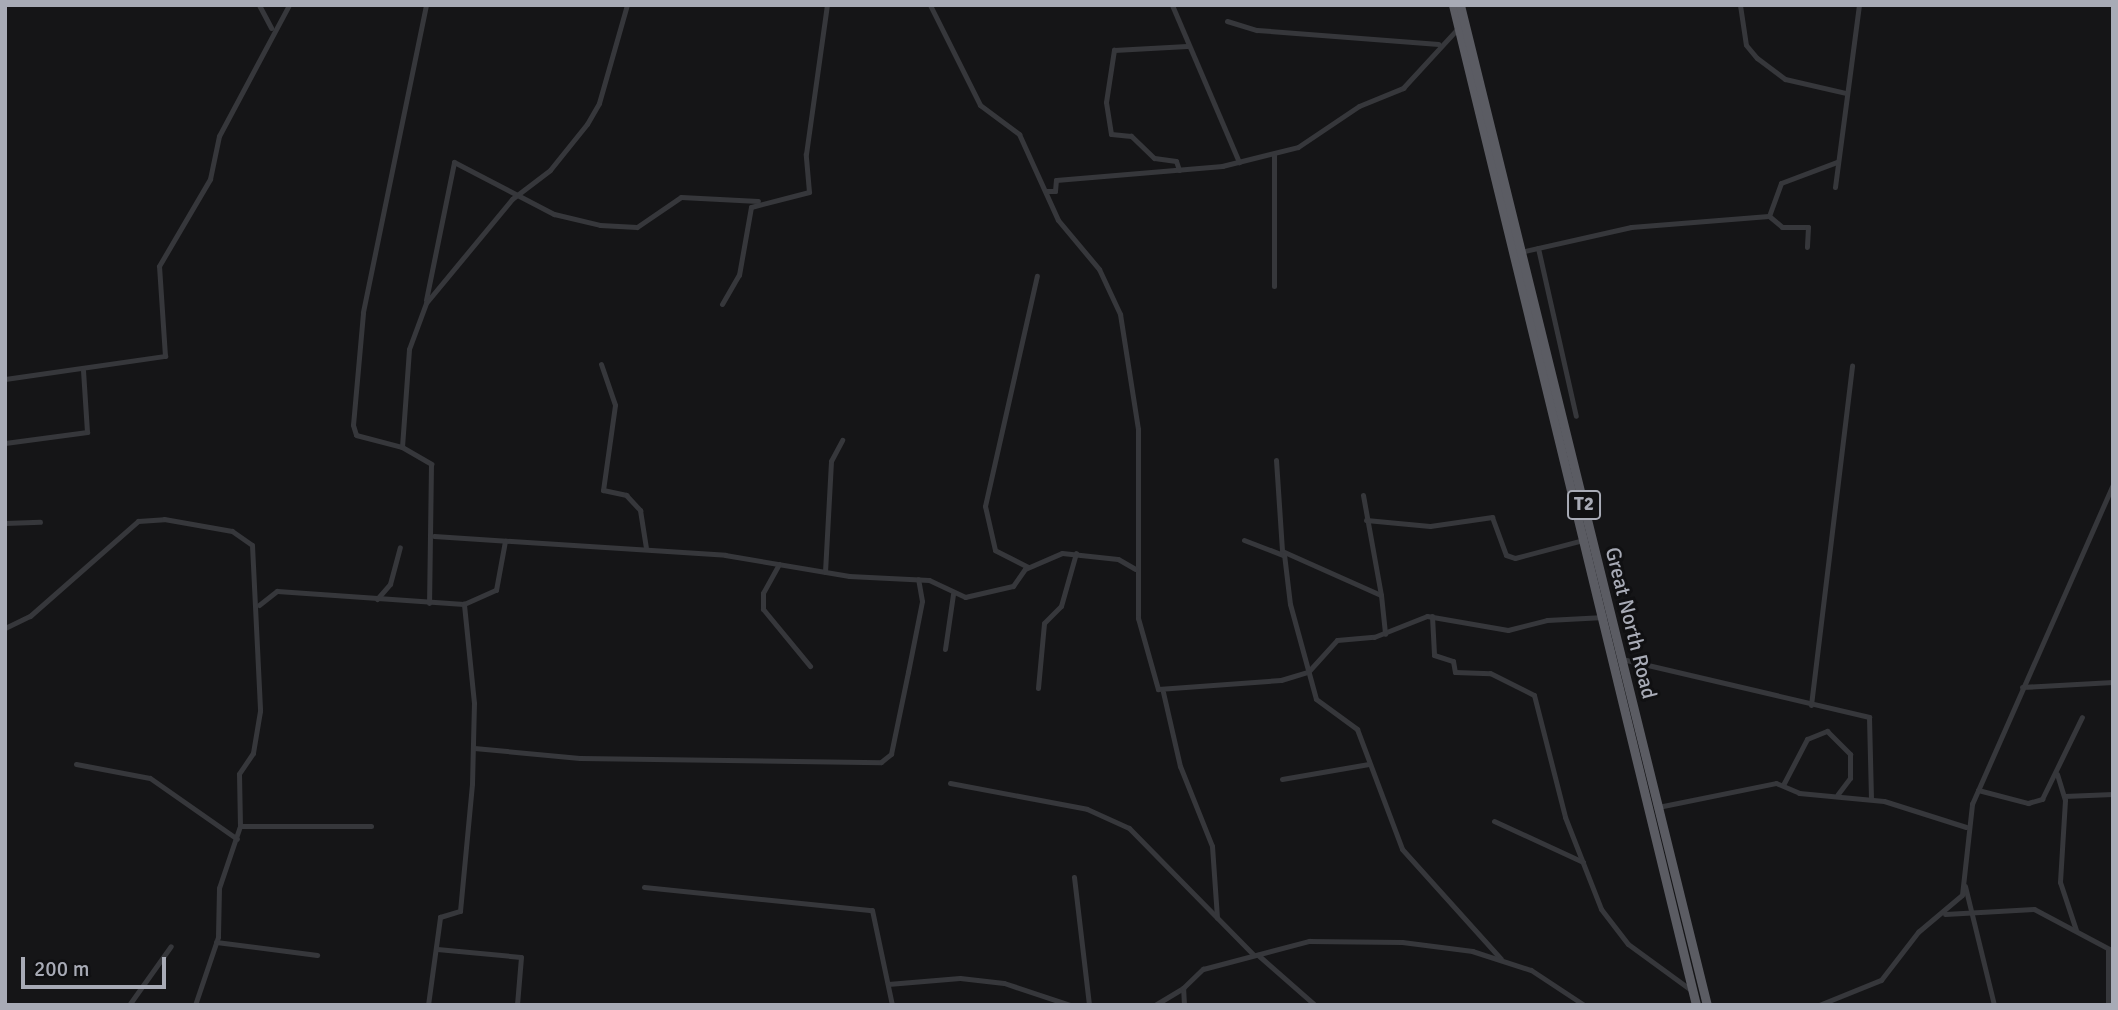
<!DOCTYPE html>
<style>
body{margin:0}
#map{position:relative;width:2118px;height:1010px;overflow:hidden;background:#151517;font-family:Signika,sans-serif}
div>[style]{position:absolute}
.minor>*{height:5px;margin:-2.5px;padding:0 2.5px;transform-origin:2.5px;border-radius:2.5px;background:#36373b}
.trunk>*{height:9px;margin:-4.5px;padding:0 4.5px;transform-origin:4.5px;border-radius:4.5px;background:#5b5c63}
span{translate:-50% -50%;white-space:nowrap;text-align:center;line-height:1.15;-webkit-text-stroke:6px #101012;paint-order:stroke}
.shield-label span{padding:2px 5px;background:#101012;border:2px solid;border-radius:5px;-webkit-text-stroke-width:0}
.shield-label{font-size:19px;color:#a8abb6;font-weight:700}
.street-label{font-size:21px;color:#a8abb6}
.frame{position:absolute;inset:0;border:7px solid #a8abb6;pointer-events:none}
.scale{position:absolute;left:21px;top:957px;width:145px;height:32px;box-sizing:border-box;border:4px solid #a8abb6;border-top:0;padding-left:9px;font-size:21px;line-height:24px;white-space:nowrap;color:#a8abb6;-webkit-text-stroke:5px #101012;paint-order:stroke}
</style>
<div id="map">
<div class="minor">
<div style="left:259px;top:5px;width:26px;rotate:62deg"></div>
<div style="left:426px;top:5px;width:314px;rotate:101.6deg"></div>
<div style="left:363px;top:313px;width:112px;rotate:95.1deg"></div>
<div style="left:353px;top:425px;width:10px;rotate:73deg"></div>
<div style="left:356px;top:435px;width:48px;rotate:14.6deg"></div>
<div style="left:402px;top:447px;width:34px;rotate:30deg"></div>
<div style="left:431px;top:464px;width:139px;rotate:90.8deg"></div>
<div style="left:930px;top:5px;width:112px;rotate:63.4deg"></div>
<div style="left:980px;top:105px;width:49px;rotate:36.6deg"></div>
<div style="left:1019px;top:134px;width:94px;rotate:65.6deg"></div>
<div style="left:1058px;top:220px;width:64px;rotate:50.1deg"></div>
<div style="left:1099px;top:269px;width:50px;rotate:65deg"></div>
<div style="left:1120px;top:314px;width:116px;rotate:81.1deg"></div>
<div style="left:1138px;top:429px;width:189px;rotate:90deg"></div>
<div style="left:1138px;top:618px;width:74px;rotate:74.3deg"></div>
<div style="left:1158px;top:689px;width:123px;rotate:-4.2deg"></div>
<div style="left:1281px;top:680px;width:28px;rotate:-17deg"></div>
<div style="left:1308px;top:672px;width:43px;rotate:-47.8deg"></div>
<div style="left:1337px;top:640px;width:37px;rotate:-5deg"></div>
<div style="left:1374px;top:637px;width:57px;rotate:-21.6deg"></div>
<div style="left:1427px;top:616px;width:82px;rotate:9.8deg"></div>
<div style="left:1508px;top:630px;width:40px;rotate:-14.4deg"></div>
<div style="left:1547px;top:620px;width:57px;rotate:-3deg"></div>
<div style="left:1172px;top:5px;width:171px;rotate:66.9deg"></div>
<div style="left:1740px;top:5px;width:40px;rotate:81.5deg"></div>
<div style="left:1746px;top:45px;width:17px;rotate:50deg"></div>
<div style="left:1757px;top:58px;width:35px;rotate:37deg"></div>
<div style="left:1785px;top:79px;width:63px;rotate:12.9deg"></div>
<div style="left:1227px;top:21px;width:31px;rotate:17deg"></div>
<div style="left:1257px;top:30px;width:182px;rotate:4.4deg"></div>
<div style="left:1274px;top:155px;width:131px;rotate:90deg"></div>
<div style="left:1179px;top:170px;width:9px;rotate:-108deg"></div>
<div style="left:1176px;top:161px;width:22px;rotate:-172deg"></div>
<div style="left:1154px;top:158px;width:32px;rotate:-136deg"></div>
<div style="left:1131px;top:136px;width:20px;rotate:-174deg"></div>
<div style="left:1111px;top:134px;width:32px;rotate:-99deg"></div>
<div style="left:1106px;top:102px;width:53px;rotate:-81.3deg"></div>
<div style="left:1114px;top:50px;width:73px;rotate:-3.1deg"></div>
<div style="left:1835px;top:187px;width:184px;rotate:-82.5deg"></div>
<div style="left:1046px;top:191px;width:9px"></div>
<div style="left:1055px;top:191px;width:11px;rotate:-85deg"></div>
<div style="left:1056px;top:180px;width:167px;rotate:-4.8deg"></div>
<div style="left:1222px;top:166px;width:78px;rotate:-14deg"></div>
<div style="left:1298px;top:147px;width:73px;rotate:-33.9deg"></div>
<div style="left:1359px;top:106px;width:48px;rotate:-22.2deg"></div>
<div style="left:1403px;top:88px;width:83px;rotate:-47.4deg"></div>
<div style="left:1769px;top:216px;width:35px;rotate:-70deg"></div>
<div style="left:1781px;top:183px;width:60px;rotate:-20.6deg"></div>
<div style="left:1538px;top:248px;width:172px;rotate:77.3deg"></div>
<div style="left:1520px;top:252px;width:114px;rotate:-12.7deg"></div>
<div style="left:1631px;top:227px;width:138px;rotate:-4.6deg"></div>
<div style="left:1769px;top:216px;width:17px;rotate:40deg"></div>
<div style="left:1782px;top:227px;width:26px"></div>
<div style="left:1808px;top:227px;width:20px;rotate:93deg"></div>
<div style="left:426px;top:300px;width:141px;rotate:-78.5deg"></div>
<div style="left:454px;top:162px;width:113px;rotate:27.5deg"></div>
<div style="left:554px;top:214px;width:47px;rotate:13.4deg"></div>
<div style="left:600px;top:225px;width:37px;rotate:3deg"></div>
<div style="left:637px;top:227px;width:53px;rotate:-34.3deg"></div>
<div style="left:681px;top:197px;width:77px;rotate:3deg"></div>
<div style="left:722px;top:304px;width:34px;rotate:-60deg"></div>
<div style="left:739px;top:275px;width:69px;rotate:-80deg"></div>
<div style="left:751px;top:207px;width:60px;rotate:-14.5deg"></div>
<div style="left:809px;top:192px;width:38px;rotate:-95deg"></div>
<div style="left:806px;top:154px;width:150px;rotate:-82deg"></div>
<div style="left:601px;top:364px;width:43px;rotate:71.1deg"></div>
<div style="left:615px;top:405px;width:86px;rotate:98deg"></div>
<div style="left:603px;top:490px;width:24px;rotate:12deg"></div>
<div style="left:626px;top:495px;width:21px;rotate:47deg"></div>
<div style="left:640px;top:510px;width:39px;rotate:81deg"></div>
<div style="left:5px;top:379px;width:162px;rotate:-8.2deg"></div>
<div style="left:165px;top:356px;width:90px;rotate:-93.8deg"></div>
<div style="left:159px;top:266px;width:101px;rotate:-59.6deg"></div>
<div style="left:210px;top:179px;width:44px;rotate:-78.2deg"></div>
<div style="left:219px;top:136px;width:149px;rotate:-61.9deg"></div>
<div style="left:5px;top:443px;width:83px;rotate:-7.6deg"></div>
<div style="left:87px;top:432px;width:62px;rotate:-93.7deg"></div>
<div style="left:402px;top:447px;width:98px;rotate:-85.9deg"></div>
<div style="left:409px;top:349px;width:49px;rotate:-69.7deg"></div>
<div style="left:426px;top:303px;width:135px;rotate:-50.4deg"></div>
<div style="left:512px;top:199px;width:48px;rotate:-37.3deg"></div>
<div style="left:550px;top:170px;width:59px;rotate:-51.2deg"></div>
<div style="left:587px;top:124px;width:24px;rotate:-60deg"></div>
<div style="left:599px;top:103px;width:102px;rotate:-74.1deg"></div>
<div style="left:1276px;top:460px;width:91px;rotate:86.2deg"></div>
<div style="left:1282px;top:551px;width:108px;rotate:24deg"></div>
<div style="left:1381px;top:595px;width:39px;rotate:84deg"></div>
<div style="left:1363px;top:495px;width:102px;rotate:79.8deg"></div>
<div style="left:1366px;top:520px;width:64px;rotate:5.4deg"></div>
<div style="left:1430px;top:526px;width:63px;rotate:-8.3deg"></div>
<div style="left:1492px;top:517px;width:40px;rotate:69.8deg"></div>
<div style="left:1506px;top:555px;width:9px;rotate:18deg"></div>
<div style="left:1515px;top:558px;width:70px;rotate:-14.8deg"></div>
<div style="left:5px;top:523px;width:35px;rotate:-2deg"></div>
<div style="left:434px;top:536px;width:292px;rotate:3.7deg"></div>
<div style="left:725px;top:555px;width:126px;rotate:9.6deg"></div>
<div style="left:849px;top:576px;width:80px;rotate:2.9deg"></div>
<div style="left:929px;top:580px;width:40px;rotate:25deg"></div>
<div style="left:965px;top:597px;width:49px;rotate:-12.9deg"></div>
<div style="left:1013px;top:586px;width:21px;rotate:-55deg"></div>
<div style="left:1025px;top:569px;width:40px;rotate:-23.4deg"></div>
<div style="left:1062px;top:553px;width:56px;rotate:6.1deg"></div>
<div style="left:1118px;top:559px;width:20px;rotate:30deg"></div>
<div style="left:1244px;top:540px;width:42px;rotate:21deg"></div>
<div style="left:1284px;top:554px;width:50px;rotate:83.2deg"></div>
<div style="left:1290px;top:604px;width:98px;rotate:74.7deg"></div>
<div style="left:1316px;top:699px;width:51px;rotate:36.2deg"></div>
<div style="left:1357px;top:729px;width:128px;rotate:69.4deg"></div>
<div style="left:1402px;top:849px;width:148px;rotate:48deg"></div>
<div style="left:779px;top:564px;width:33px;rotate:119deg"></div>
<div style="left:763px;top:593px;width:16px;rotate:90deg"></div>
<div style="left:763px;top:609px;width:74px;rotate:50.5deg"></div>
<div style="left:1028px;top:567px;width:37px;rotate:-153deg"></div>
<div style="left:995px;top:550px;width:45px;rotate:-102.8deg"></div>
<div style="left:985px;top:506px;width:236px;rotate:-77.3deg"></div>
<div style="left:825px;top:572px;width:111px;rotate:-86.9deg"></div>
<div style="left:831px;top:461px;width:24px;rotate:-62deg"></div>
<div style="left:377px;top:599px;width:20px;rotate:-49deg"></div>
<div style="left:390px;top:584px;width:38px;rotate:-75deg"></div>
<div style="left:259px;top:605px;width:23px;rotate:-38deg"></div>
<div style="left:277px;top:591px;width:187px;rotate:4deg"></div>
<div style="left:464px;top:604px;width:35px;rotate:-24deg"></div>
<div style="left:496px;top:590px;width:50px;rotate:-79.6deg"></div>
<div style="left:1432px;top:616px;width:39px;rotate:87deg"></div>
<div style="left:1434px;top:655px;width:20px;rotate:18deg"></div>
<div style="left:1453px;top:661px;width:11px;rotate:80deg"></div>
<div style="left:1455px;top:672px;width:35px;rotate:2deg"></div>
<div style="left:1490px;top:673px;width:49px;rotate:26.6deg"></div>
<div style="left:1534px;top:695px;width:126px;rotate:75.7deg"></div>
<div style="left:1565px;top:817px;width:99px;rotate:68.6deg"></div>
<div style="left:1601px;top:909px;width:44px;rotate:52.4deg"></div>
<div style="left:1628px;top:944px;width:78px;rotate:36.1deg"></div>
<div style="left:5px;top:628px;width:28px;rotate:-26deg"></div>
<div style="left:30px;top:616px;width:144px;rotate:-41.3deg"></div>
<div style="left:138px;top:521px;width:26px;rotate:-4deg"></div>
<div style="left:164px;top:519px;width:69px;rotate:10deg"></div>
<div style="left:232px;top:531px;width:24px;rotate:35deg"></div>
<div style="left:252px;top:545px;width:166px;rotate:87.2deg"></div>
<div style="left:260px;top:711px;width:43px;rotate:99.5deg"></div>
<div style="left:253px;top:753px;width:25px;rotate:124deg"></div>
<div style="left:239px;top:774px;width:52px;rotate:88.9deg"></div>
<div style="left:240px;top:826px;width:65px;rotate:108.7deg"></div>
<div style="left:219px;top:888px;width:49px;rotate:91.2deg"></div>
<div style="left:218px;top:937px;width:72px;rotate:108.7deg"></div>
<div style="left:945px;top:649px;width:56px;rotate:-81.7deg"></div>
<div style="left:1622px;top:659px;width:254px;rotate:13.2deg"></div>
<div style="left:1869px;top:717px;width:81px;rotate:88.6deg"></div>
<div style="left:2022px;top:687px;width:91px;rotate:-3.1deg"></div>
<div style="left:1038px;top:688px;width:65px;rotate:-84.7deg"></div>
<div style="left:1044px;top:623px;width:24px;rotate:-45deg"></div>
<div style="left:1061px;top:606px;width:55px;rotate:-74.2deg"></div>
<div style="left:1163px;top:692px;width:76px;rotate:77.1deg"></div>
<div style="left:1180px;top:766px;width:86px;rotate:68.2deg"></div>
<div style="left:1212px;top:846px;width:72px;rotate:86deg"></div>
<div style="left:1811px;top:705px;width:342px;rotate:-83.1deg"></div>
<div style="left:474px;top:748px;width:106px;rotate:5.4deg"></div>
<div style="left:580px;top:758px;width:301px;rotate:0.8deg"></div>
<div style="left:881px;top:762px;width:13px;rotate:-39deg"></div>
<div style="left:891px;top:754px;width:84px;rotate:-78.3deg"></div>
<div style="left:908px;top:672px;width:72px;rotate:-78.8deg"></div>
<div style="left:922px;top:601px;width:22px;rotate:-100deg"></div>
<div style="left:76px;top:764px;width:75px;rotate:10.7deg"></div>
<div style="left:150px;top:778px;width:106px;rotate:35deg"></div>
<div style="left:2057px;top:774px;width:27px;rotate:73deg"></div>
<div style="left:2065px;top:800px;width:82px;rotate:93.5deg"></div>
<div style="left:2060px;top:882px;width:51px;rotate:71.6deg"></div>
<div style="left:1282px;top:779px;width:88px;rotate:-9.8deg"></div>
<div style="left:950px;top:783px;width:139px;rotate:10.7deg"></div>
<div style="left:1087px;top:809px;width:46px;rotate:24.3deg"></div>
<div style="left:1129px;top:828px;width:178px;rotate:45.5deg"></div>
<div style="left:1783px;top:785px;width:52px;rotate:-62.4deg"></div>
<div style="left:1807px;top:739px;width:22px;rotate:-22deg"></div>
<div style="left:1827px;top:731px;width:33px;rotate:45deg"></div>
<div style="left:1850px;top:754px;width:24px;rotate:90deg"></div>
<div style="left:1850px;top:778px;width:21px;rotate:127deg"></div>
<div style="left:1978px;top:790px;width:52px;rotate:14.6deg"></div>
<div style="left:2028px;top:803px;width:15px;rotate:-16deg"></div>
<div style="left:2042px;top:799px;width:91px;rotate:-64deg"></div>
<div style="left:2064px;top:796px;width:49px;rotate:-2.3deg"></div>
<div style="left:1658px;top:807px;width:120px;rotate:-11.5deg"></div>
<div style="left:1776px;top:783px;width:25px;rotate:23deg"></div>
<div style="left:1799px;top:793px;width:85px;rotate:5.4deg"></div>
<div style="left:1884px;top:801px;width:86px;rotate:17.6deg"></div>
<div style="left:1494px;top:821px;width:98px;rotate:24.7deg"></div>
<div style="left:240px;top:826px;width:131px"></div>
<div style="left:1074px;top:877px;width:129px;rotate:83.3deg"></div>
<div style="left:1965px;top:886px;width:122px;rotate:76.3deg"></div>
<div style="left:644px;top:887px;width:229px;rotate:5.8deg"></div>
<div style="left:872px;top:910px;width:97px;rotate:78.1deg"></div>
<div style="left:1945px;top:914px;width:89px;rotate:-3.2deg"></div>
<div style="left:2034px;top:909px;width:89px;rotate:28deg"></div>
<div style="left:216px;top:942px;width:102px;rotate:7.3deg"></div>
<div style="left:437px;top:949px;width:84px;rotate:5.4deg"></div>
<div style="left:521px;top:957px;width:48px;rotate:94.8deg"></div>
<div style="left:1258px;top:955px;width:76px;rotate:41.3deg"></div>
<div style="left:888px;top:984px;width:72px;rotate:-4.8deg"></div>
<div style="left:960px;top:978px;width:44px;rotate:6.5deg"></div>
<div style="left:1004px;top:983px;width:70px;rotate:18.4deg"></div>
<div style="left:129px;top:1005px;width:72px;rotate:-54.6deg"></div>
<div style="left:428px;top:1005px;width:89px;rotate:-82.2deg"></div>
<div style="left:440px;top:917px;width:21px;rotate:-17deg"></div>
<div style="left:460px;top:911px;width:128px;rotate:-84.6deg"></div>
<div style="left:472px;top:784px;width:81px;rotate:-88.6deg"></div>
<div style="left:474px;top:703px;width:100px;rotate:-95.8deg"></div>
<div style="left:1155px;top:1005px;width:33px;rotate:-31deg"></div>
<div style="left:1184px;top:1005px;width:17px;rotate:-93deg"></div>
<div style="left:1183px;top:988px;width:28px;rotate:-44deg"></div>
<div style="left:1203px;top:969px;width:110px;rotate:-14.8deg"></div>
<div style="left:1309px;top:941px;width:93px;rotate:0.6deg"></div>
<div style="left:1402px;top:942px;width:71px;rotate:7.3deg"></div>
<div style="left:1472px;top:951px;width:62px;rotate:17.9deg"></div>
<div style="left:1531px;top:970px;width:64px;rotate:33.4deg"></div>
<div style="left:1819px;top:1005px;width:67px;rotate:-22deg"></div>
<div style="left:1881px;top:980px;width:61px;rotate:-52.4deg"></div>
<div style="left:1918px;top:932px;width:57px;rotate:-40.1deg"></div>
<div style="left:1962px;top:895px;width:92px;rotate:-83.7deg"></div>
<div style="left:1972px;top:804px;width:350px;rotate:-66.2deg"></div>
<div style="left:2108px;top:1005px;width:56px;rotate:-90deg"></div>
</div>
<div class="trunk">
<div style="left:1453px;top:5px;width:1029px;rotate:76.34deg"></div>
<div style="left:1460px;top:5px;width:1030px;rotate:76.13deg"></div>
</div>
<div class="shield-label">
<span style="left:1584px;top:505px">T2</span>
</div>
<div class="street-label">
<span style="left:1631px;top:623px;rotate:76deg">Great North Road</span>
</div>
<div class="frame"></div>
<div class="scale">200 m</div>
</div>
